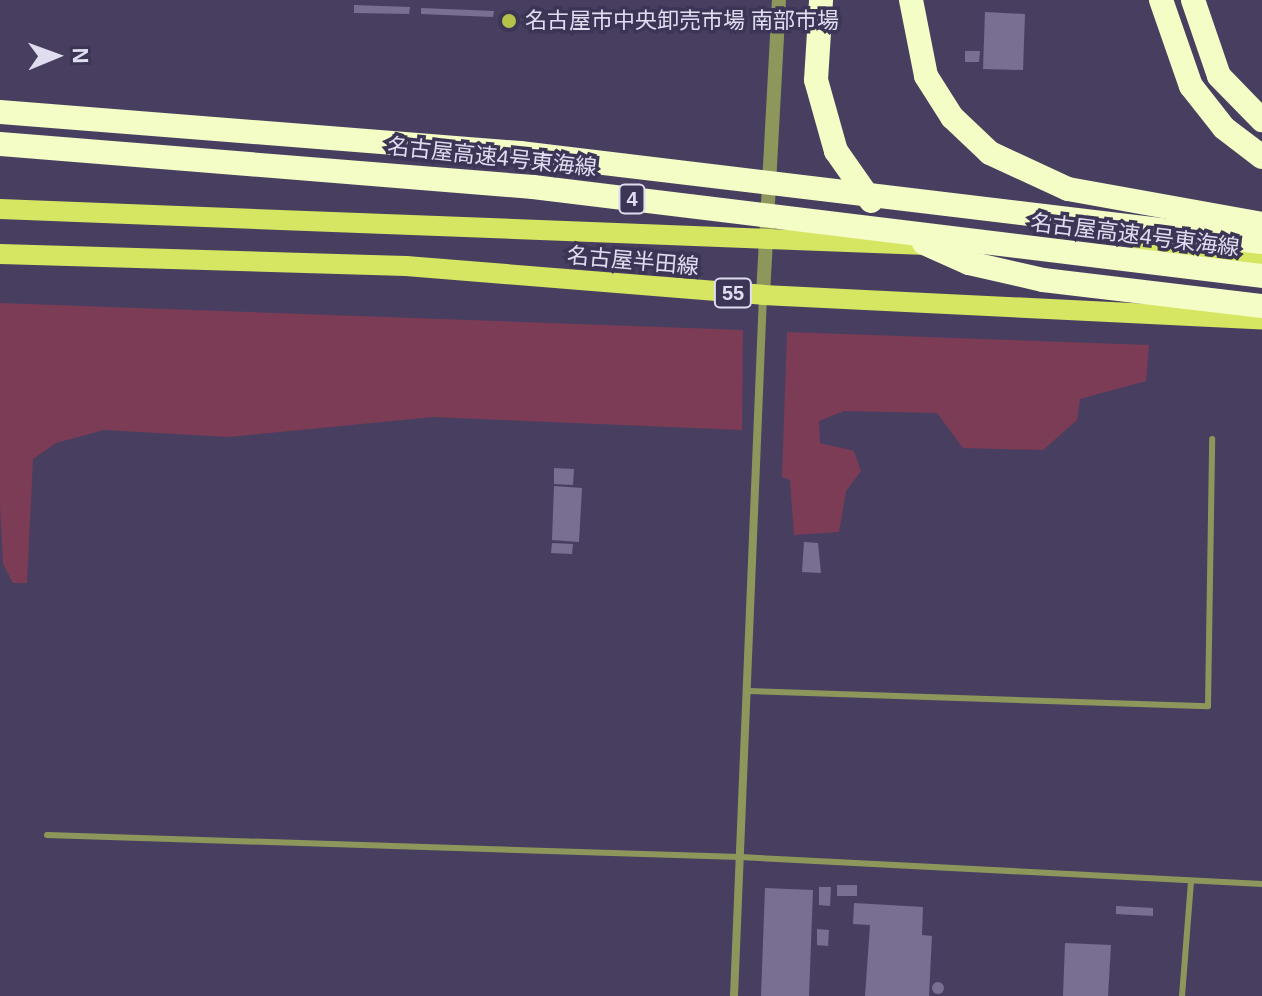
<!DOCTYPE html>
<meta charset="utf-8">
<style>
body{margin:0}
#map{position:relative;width:1262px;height:996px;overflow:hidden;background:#483f60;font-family:Arial,"Noto Sans JP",sans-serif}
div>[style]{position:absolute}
.green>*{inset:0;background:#7c3c56}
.building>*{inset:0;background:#786f93}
.round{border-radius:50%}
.service>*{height:6px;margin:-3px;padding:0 3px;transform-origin:3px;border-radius:3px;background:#8e975b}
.minor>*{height:8px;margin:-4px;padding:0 4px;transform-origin:4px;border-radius:4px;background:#8e975b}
.tertiary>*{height:14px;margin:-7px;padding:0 7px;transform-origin:7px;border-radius:7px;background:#8e975b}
.primary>*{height:20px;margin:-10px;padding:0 10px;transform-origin:10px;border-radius:10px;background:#d6e662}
.motorway>*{height:24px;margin:-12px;padding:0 12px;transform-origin:12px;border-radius:12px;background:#f4fdc5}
.motorway-bridge>*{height:24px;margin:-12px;padding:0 12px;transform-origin:12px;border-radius:12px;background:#f4fdc5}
.dots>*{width:22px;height:22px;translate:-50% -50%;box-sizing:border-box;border:4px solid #3d3555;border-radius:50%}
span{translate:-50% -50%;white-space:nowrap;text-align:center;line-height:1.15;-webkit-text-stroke:7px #3d3555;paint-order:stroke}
.shield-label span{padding:2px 6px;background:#3d3555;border:2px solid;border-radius:6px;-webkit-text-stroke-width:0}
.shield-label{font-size:20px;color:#e1ddf1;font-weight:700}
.poi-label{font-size:22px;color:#e1ddf1}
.left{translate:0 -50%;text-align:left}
.street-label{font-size:22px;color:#e1ddf1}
.north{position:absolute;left:16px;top:16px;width:80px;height:80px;-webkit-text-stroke:6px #3d3555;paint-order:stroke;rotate:89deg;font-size:22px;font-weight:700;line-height:32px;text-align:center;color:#e1ddf1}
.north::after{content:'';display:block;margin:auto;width:28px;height:36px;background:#e1ddf1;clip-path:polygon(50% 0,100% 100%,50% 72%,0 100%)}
</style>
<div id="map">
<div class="green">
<div style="clip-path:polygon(0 303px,743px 330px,742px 430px,433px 417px,229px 437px,104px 430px,56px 443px,33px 459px,27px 583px,13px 583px,3px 564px,0 504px)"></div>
<div style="clip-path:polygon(787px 332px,1149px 345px,1146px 381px,1080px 399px,1077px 420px,1043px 450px,963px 448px,937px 413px,844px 411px,819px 421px,820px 443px,854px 451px,861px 471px,846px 491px,839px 532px,794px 535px,790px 480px,782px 477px)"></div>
</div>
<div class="building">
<div style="clip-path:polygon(354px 5px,410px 7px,409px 14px,354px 13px)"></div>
<div style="clip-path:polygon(421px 8px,494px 11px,493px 17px,421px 14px)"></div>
<div style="clip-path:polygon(985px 12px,1025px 14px,1023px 70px,983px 69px)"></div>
<div style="clip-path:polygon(965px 51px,980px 51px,979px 62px,965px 62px)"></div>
<div style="clip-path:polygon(554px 468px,574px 469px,573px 485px,554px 484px)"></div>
<div style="clip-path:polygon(554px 486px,582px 488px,579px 542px,552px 540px)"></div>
<div style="clip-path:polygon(804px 542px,818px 543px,821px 573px,802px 572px)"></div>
<div style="clip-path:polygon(552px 543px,573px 544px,572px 554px,551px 553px)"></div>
<div style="clip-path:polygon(837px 885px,857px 885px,857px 896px,837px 896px)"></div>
<div style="clip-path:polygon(819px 887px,831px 887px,830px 906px,819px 905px)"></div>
<div style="clip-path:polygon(765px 888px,813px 890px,809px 996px,761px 996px)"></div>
<div style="clip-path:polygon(854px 903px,923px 907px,922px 935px,932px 936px,929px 996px,865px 996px,870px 925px,853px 924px)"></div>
<div style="clip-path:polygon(1116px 906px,1153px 908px,1153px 916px,1116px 914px)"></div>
<div style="clip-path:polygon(817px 929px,829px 930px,828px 946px,817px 945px)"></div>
<div style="clip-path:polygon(1065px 943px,1111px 945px,1108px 996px,1063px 996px)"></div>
<div class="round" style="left:932px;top:982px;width:12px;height:12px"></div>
</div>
<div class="service">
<div style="left:748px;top:691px;width:460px;rotate:1.9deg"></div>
<div style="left:1208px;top:706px;width:267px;rotate:-89.1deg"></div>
<div style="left:47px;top:835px;width:693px;rotate:1.82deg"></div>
<div style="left:740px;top:857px;width:523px;rotate:2.96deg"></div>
<div style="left:1182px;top:996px;width:115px;rotate:-85.5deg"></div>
</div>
<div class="minor">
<div style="left:734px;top:996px;width:701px;rotate:-87.63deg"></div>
</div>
<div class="tertiary">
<div style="left:763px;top:295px;width:295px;rotate:-86.9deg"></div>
</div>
<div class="primary">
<div style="left:0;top:209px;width:927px;rotate:2.23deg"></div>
<div style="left:1142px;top:251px;width:120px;rotate:1.9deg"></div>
<div style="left:0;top:254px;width:406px;rotate:1.7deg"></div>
<div style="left:406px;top:266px;width:358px;rotate:4.6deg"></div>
<div style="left:763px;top:295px;width:500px;rotate:2.8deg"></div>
</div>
<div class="motorway">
<div style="left:911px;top:0;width:77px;rotate:78.8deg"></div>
<div style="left:926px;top:76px;width:49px;rotate:57.6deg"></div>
<div style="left:952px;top:117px;width:52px;rotate:43.5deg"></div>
<div style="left:990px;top:153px;width:86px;rotate:24.8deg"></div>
<div style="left:1068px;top:189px;width:197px;rotate:10.2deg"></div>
<div style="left:1161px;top:0;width:91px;rotate:70.8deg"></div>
<div style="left:1191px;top:86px;width:53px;rotate:51.8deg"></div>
<div style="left:1224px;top:128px;width:48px;rotate:37.3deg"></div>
<div style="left:1193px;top:0;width:80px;rotate:71.1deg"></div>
<div style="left:1219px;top:76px;width:62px;rotate:45.7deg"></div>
<div style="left:816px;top:80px;width:80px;rotate:-86.4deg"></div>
</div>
<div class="motorway-bridge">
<div style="left:816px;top:80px;width:74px;rotate:74.3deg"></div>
<div style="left:836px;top:151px;width:61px;rotate:55deg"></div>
<div style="left:0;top:112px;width:522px;rotate:4.51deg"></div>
<div style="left:520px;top:153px;width:747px;rotate:6.84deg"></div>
<div style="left:0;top:144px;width:535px;rotate:4.61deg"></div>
<div style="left:533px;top:187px;width:734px;rotate:6.96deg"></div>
<div style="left:924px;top:243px;width:49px;rotate:24deg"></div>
<div style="left:969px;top:263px;width:76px;rotate:12.9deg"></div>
<div style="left:1043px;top:280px;width:221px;rotate:6.8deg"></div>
</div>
<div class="dots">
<div style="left:509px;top:21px;background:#b4c24a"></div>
</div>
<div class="shield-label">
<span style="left:632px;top:199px">4</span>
<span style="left:733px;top:293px">55</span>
</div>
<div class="poi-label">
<span class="left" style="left:525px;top:21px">名古屋市中央卸売市場 南部市場</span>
</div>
<div class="street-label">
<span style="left:492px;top:157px;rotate:6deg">名古屋高速4号東海線</span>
<span style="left:1135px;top:235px;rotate:7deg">名古屋高速4号東海線</span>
<span style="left:633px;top:261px;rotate:5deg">名古屋半田線</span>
</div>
<div class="north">N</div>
</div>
